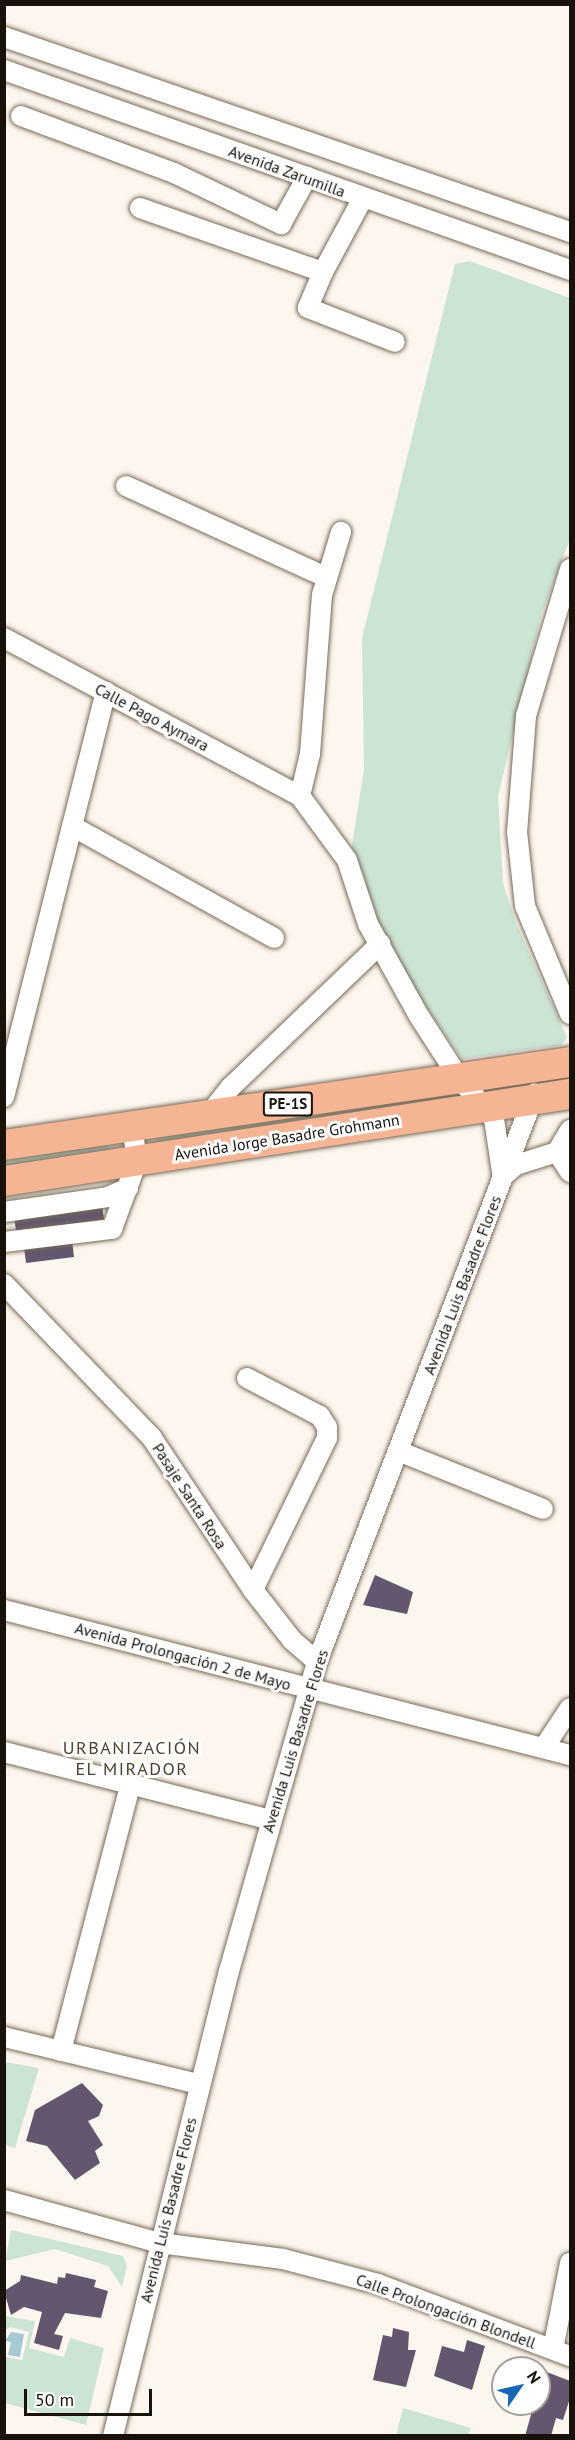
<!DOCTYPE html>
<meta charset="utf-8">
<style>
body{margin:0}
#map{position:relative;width:575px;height:2440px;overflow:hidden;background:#fdf6ee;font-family:"PT Sans",sans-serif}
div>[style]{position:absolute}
.green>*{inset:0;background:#cce4d4}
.water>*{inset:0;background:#a6c9d6}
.building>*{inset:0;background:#63566e}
.roads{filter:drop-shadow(0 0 2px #776a57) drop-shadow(0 0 2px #776a57)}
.minor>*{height:20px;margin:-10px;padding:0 10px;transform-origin:10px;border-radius:10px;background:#fff}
.highway>*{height:30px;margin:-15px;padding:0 15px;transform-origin:15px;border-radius:15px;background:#f5b595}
span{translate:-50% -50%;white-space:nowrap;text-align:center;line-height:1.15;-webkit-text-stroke:6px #fff;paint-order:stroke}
.shield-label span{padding:2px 4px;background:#fff;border:2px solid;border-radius:4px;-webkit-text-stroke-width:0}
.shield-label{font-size:15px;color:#18120b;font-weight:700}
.street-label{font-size:16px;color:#18120b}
.neighbourhood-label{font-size:18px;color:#4e4130;letter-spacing:1.5px}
.frame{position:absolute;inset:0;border:6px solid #18120b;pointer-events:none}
.north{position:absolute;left:491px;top:2356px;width:60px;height:60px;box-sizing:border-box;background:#fff;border:2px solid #a3a09d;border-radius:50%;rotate:56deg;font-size:16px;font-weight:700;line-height:24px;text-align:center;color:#18120b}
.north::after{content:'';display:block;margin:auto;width:21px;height:27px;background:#1666b5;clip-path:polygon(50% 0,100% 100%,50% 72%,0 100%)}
.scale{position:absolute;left:24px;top:2389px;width:128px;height:27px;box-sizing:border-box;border:3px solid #18120b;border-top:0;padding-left:8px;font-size:18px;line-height:21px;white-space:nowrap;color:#18120b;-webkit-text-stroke:4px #fff;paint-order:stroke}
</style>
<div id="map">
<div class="green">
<div style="clip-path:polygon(470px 261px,570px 298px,570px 539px,542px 613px,498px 796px,503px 883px,516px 923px,567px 1037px,562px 1045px,462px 1059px,388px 951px,359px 881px,352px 845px,364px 769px,362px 638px,455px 264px)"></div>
<div style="clip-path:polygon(455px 1089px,460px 1095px,455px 1103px,159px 1143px,157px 1138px)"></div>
<div style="clip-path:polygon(104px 1142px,111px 1149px,107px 1156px,5px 1172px,5px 1157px)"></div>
<div style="clip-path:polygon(5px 2062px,39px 2068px,15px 2148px,5px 2145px)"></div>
<div style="clip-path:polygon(11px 2230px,123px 2256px,127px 2266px,122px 2287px,108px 2266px,55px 2249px,5px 2261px)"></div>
<div style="clip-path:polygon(5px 2316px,35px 2321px,29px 2348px,64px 2357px,70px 2338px,104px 2348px,86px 2425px,5px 2403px,5px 2357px,22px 2360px,29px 2332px,11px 2327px,5px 2330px)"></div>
<div style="clip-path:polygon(403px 2408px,471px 2428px,468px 2435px,396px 2435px)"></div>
</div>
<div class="water">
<div style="clip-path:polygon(11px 2332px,24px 2334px,20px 2357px,8px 2355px,11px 2342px,5px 2341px)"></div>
</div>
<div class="building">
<div style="clip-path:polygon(102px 1206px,105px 1224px,17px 1236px,14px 1218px)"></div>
<div style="clip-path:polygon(72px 1240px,74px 1257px,26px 1263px,24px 1247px)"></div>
<div style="clip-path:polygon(375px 1575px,413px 1592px,407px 1614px,363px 1605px)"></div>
<div style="clip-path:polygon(82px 2083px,103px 2105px,99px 2116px,88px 2121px,103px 2145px,95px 2151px,100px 2163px,75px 2180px,47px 2146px,26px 2141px,35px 2110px)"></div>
<div style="clip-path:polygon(66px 2273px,96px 2280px,94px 2287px,108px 2291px,101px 2318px,65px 2313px,54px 2334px,63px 2336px,59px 2350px,34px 2343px,42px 2312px,24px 2307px,11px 2315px,4px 2291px,20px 2281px,21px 2275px,57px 2284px,58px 2277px,65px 2278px)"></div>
<div style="clip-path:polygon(393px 2328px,409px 2332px,408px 2350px,416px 2350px,406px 2387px,373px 2380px,383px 2335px,392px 2337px)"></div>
<div style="clip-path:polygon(467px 2340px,485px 2346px,472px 2390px,434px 2376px,442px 2346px,464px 2352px)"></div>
<div style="clip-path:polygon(512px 2359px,535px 2368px,509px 2368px)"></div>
<div style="clip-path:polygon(539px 2369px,570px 2381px,570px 2398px,563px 2420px,556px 2418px,551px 2436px,525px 2436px,532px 2411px,497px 2404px,503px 2388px,503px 2404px,539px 2404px)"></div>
</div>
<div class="roads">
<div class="minor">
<div style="left:4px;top:37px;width:599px;rotate:19.01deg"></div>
<div style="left:4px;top:70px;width:600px;rotate:19.46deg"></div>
<div style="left:21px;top:116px;width:163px;rotate:20.4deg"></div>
<div style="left:174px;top:173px;width:119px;rotate:25.5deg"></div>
<div style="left:281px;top:224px;width:54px;rotate:-61deg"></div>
<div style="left:140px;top:208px;width:194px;rotate:19.3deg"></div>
<div style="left:323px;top:272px;width:39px;rotate:113deg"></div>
<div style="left:308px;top:308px;width:93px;rotate:21.3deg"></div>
<div style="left:323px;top:272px;width:84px;rotate:-61.6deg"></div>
<div style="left:126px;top:486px;width:220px;rotate:24.5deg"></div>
<div style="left:570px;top:569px;width:153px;rotate:106.7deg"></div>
<div style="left:526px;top:716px;width:116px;rotate:94.4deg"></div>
<div style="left:517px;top:832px;width:74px;rotate:83.8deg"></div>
<div style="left:525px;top:906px;width:117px;rotate:67.4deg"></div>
<div style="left:4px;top:638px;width:336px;rotate:28.1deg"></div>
<div style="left:300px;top:796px;width:79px;rotate:53.7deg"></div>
<div style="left:347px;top:860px;width:67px;rotate:71.8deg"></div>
<div style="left:368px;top:924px;width:105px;rotate:61deg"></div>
<div style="left:419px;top:1016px;width:74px;rotate:57.2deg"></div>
<div style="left:459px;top:1078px;width:54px;rotate:49.5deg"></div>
<div style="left:494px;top:1119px;width:54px;rotate:81.4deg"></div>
<div style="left:300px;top:796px;width:43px;rotate:-76.6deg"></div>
<div style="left:310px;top:754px;width:159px;rotate:-85.7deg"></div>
<div style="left:322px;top:595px;width:66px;rotate:-73.2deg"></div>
<div style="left:72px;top:826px;width:231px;rotate:29deg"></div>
<div style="left:4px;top:1097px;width:418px;rotate:-75.9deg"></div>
<div style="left:208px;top:1116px;width:37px;rotate:-52deg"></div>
<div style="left:231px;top:1087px;width:207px;rotate:-43.8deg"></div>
<div style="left:557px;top:1152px;width:24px;rotate:57deg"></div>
<div style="left:502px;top:1177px;width:18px;rotate:-41deg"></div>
<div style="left:516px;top:1165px;width:43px;rotate:-17.6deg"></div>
<div style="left:557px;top:1152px;width:26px;rotate:-59deg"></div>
<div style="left:4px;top:1212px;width:105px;rotate:-8.2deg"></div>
<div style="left:108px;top:1197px;width:22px;rotate:-24deg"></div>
<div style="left:4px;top:1242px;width:109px;rotate:-6.9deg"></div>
<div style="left:112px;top:1229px;width:72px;rotate:-69.8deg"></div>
<div style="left:137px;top:1161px;width:34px;rotate:-98deg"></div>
<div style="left:4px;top:1284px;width:214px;rotate:46.1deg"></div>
<div style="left:152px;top:1438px;width:182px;rotate:56.4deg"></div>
<div style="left:253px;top:1590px;width:63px;rotate:52deg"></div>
<div style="left:292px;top:1640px;width:33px;rotate:41deg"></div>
<div style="left:247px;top:1378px;width:82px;rotate:27.5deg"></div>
<div style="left:320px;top:1416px;width:13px;rotate:58deg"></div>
<div style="left:327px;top:1427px;width:11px;rotate:90deg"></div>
<div style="left:327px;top:1438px;width:169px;rotate:116deg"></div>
<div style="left:398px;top:1451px;width:156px;rotate:21.8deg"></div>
<div style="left:4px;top:1610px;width:584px;rotate:14.37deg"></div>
<div style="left:545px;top:1746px;width:45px;rotate:-56.7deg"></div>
<div style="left:4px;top:1752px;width:276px;rotate:14.3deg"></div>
<div style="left:4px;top:2037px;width:201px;rotate:13.6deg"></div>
<div style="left:61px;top:2051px;width:277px;rotate:-75.4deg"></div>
<div style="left:4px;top:2200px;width:162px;rotate:15.4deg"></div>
<div style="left:160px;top:2243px;width:124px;rotate:7.4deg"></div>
<div style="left:283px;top:2259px;width:98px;rotate:14.7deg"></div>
<div style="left:378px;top:2284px;width:205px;rotate:20.6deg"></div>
<div style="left:553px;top:2349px;width:88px;rotate:-78.8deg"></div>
<div style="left:113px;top:2436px;width:479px;rotate:-76deg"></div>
<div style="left:229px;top:1971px;width:321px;rotate:-74.1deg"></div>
<div style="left:317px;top:1662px;width:609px;rotate:-69.04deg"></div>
</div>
<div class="highway">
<div style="left:4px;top:1145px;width:572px;rotate:-8.34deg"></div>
<div style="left:4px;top:1181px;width:573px;rotate:-8.74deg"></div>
</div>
</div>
<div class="shield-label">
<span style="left:288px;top:1104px">PE-1S</span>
</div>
<div class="street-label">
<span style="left:287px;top:171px;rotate:20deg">Avenida Zarumilla</span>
<span style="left:152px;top:717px;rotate:28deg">Calle Pago Aymara</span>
<span style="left:287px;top:1137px;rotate:-9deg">Avenida Jorge Basadre Grohmann</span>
<span style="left:462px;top:1285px;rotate:-69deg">Avenida Luis Basadre Flores</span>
<span style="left:190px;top:1496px;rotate:57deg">Pasaje Santa Rosa</span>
<span style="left:183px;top:1656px;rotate:15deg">Avenida Prolongación 2 de Mayo</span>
<span style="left:295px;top:1741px;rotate:-73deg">Avenida Luis Basadre Flores</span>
<span style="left:168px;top:2210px;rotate:-76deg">Avenida Luis Basadre Flores</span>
<span style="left:446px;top:2311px;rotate:20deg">Calle Prolongación Blondell</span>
</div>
<div class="neighbourhood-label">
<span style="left:132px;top:1759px">URBANIZACIÓN<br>EL MIRADOR</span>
</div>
<div class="frame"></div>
<div class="north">N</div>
<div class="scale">50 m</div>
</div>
